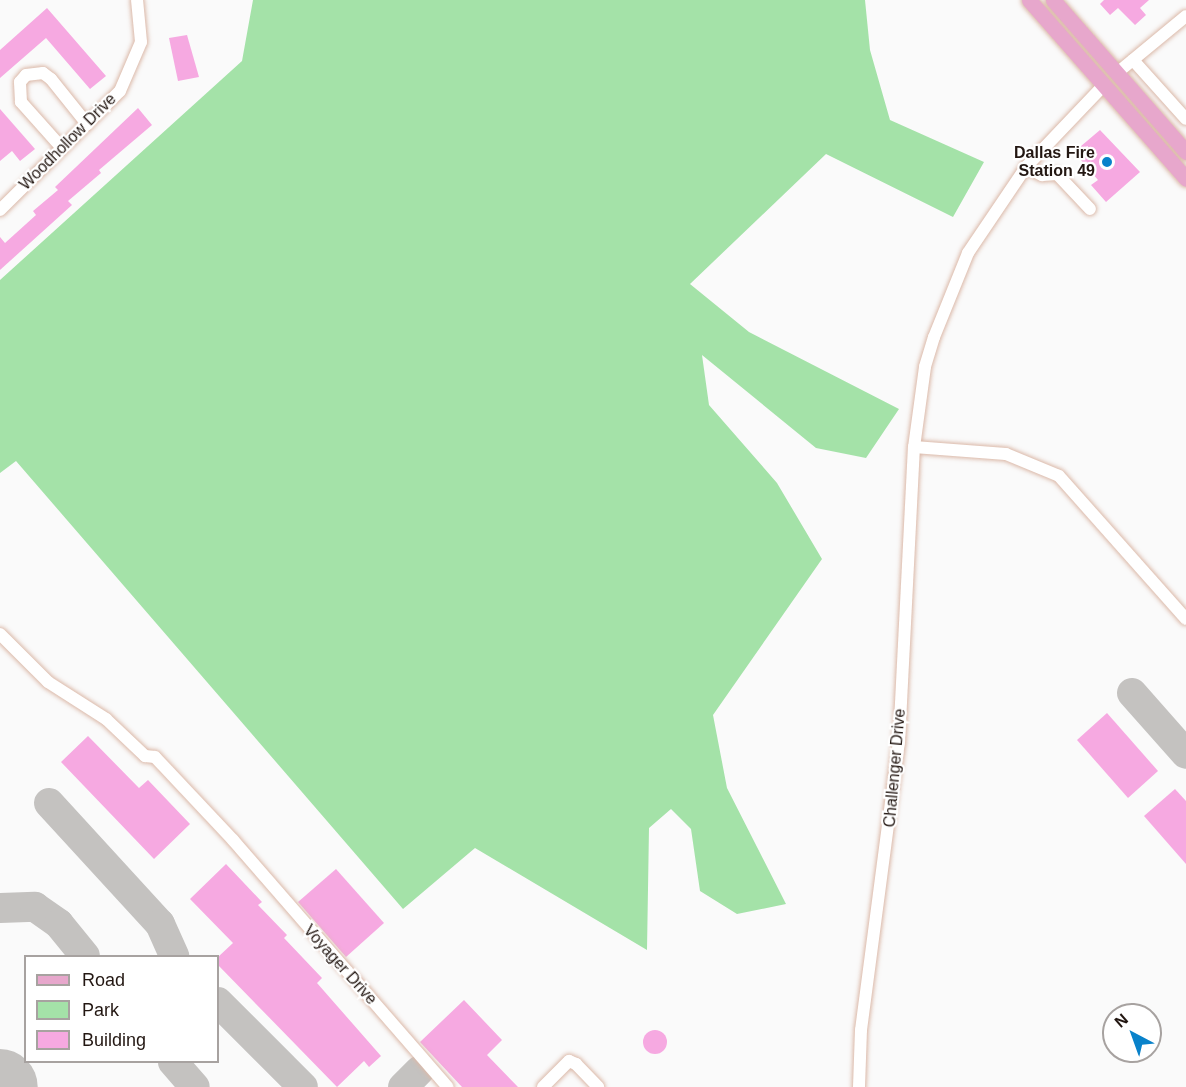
<!DOCTYPE html>
<style>
body{margin:0}
#map{position:relative;width:1186px;height:1087px;overflow:hidden;background:#fafafa;font-family:Helvetica,sans-serif}
div>[style]{position:absolute}
.green>*{inset:0;background:#a4e2a8}
.taxiway>*{height:30px;margin:-15px;padding:0 15px;transform-origin:15px;border-radius:15px;background:#c4c2c0}
.runway>*{height:74px;margin:-37px;padding:0 37px;transform-origin:37px;border-radius:37px;background:#c4c2c0}
.building>*{inset:0;background:#f6a9e1}
.round{border-radius:50%}
.roads{filter:drop-shadow(0 0 2px #dbb9a9) drop-shadow(0 0 2px #dbb9a9)}
.minor>*{height:12px;margin:-6px;padding:0 6px;transform-origin:6px;border-radius:6px;background:#fff}
.major>*{height:15px;margin:-7.5px;padding:0 7.5px;transform-origin:7.5px;border-radius:7.5px;background:#e7a7cc}
.dots>*{width:16px;height:16px;translate:-50% -50%;box-sizing:border-box;border:3px solid #fff;border-radius:50%}
span{translate:-50% -50%;white-space:nowrap;text-align:center;line-height:1.15;-webkit-text-stroke:4.5px #fff;paint-order:stroke}
.street-label{font-size:16px;color:#231712}
.poi-label{font-size:16px;color:#231712;font-weight:700}
.right{translate:-100% -50%;text-align:right}
.legend{position:absolute;left:24px;top:955px;width:195px;height:108px;box-sizing:border-box;background:#fff;border:2px solid #a7a2a0;margin:0;padding:8px 10px;list-style:none;font-size:18px;color:#231712}
.legend li{display:flex;align-items:center;gap:12px;height:30px}
.legend b{width:30px;border:2px solid #a7a2a0}
.north{position:absolute;left:1102px;top:1003px;width:60px;height:60px;box-sizing:border-box;background:#fff;border:2px solid #a7a2a0;border-radius:50%;rotate:319deg;font-size:16px;font-weight:700;line-height:24px;text-align:center;color:#231712}
.north::after{content:'';display:block;margin:auto;width:21px;height:27px;background:#0982ca;clip-path:polygon(50% 0,100% 100%,50% 72%,0 100%)}
</style>
<div id="map">
<div class="green">
<div style="clip-path:polygon(253px 0,865px 0,870px 50px,890px 120px,984px 162px,953px 217px,826px 154px,690px 284px,749px 332px,899px 409px,866px 458px,816px 448px,702px 355px,709px 405px,777px 483px,822px 559px,713px 715px,727px 788px,786px 904px,737px 914px,700px 891px,691px 829px,671px 809px,649px 828px,647px 950px,475px 848px,403px 909px,16px 461px,0 473px,0 280px,242px 61px)"></div>
</div>
<div class="taxiway">
<div style="left:1132px;top:693px;width:81px;rotate:48.5deg"></div>
<div style="left:49px;top:803px;width:164px;rotate:47.5deg"></div>
<div style="left:160px;top:924px;width:35px;rotate:66deg"></div>
<div style="left:0;top:908px;width:35px;rotate:-2deg"></div>
<div style="left:35px;top:907px;width:29px;rotate:35deg"></div>
<div style="left:59px;top:924px;width:41px;rotate:50.9deg"></div>
<div style="left:218px;top:1002px;width:120px;rotate:45deg"></div>
<div style="left:173px;top:1062px;width:33px;rotate:49deg"></div>
<div style="left:403px;top:1087px;width:23px;rotate:-45deg"></div>
</div>
<div class="runway">
<div style="left:0;top:1086px;width:1px;rotate:45deg"></div>
</div>
<div class="building">
<div style="clip-path:polygon(1104px 0,1149px 0,1140px 8px,1146px 15px,1135px 25px,1118px 8px,1110px 15px,1100px 4px)"></div>
<div style="clip-path:polygon(47px 8px,106px 76px,90px 89px,46px 38px,0 78px,0 50px)"></div>
<div style="clip-path:polygon(187px 35px,199px 77px,178px 81px,169px 38px)"></div>
<div style="clip-path:polygon(138px 108px,152px 125px,99px 170px,101px 173px,68px 201px,72px 205px,0 270px,0 237px,5px 243px,36px 215px,33px 211px,58px 190px,55px 187px)"></div>
<div style="clip-path:polygon(0 109px,35px 149px,20px 161px,12px 151px,0 161px)"></div>
<div style="clip-path:polygon(1100px 130px,1140px 172px,1106px 202px,1091px 185px,1098px 180px,1074px 152px)"></div>
<div style="clip-path:polygon(1107px 713px,1158px 771px,1128px 798px,1077px 740px)"></div>
<div style="clip-path:polygon(88px 736px,139px 788px,148px 780px,190px 824px,154px 859px,61px 762px)"></div>
<div style="clip-path:polygon(1175px 789px,1186px 801px,1186px 864px,1144px 816px)"></div>
<div style="clip-path:polygon(226px 864px,262px 902px,258px 905px,287px 935px,284px 938px,322px 978px,317px 983px,381px 1056px,369px 1067px,364px 1061px,337px 1087px,218px 965px,218px 957px,233px 943px,190px 899px)"></div>
<div style="clip-path:polygon(336px 869px,384px 923px,346px 957px,298px 902px)"></div>
<div style="clip-path:polygon(464px 1000px,502px 1040px,487px 1055px,518px 1087px,462px 1087px,420px 1042px)"></div>
<div class="round" style="left:643px;top:1030px;width:24px;height:24px"></div>
</div>
<div class="roads">
<div class="minor">
<div style="left:1133px;top:60px;width:79px;rotate:48.1deg"></div>
<div style="left:1117px;top:73px;width:89px;rotate:-39.6deg"></div>
<div style="left:1104px;top:85px;width:113px;rotate:133.6deg"></div>
<div style="left:1026px;top:167px;width:104px;rotate:124deg"></div>
<div style="left:968px;top:253px;width:91px;rotate:112deg"></div>
<div style="left:934px;top:337px;width:31px;rotate:107deg"></div>
<div style="left:925px;top:367px;width:81px;rotate:97.8deg"></div>
<div style="left:914px;top:447px;width:92px;rotate:4.4deg"></div>
<div style="left:1006px;top:454px;width:57px;rotate:22.5deg"></div>
<div style="left:1059px;top:476px;width:191px;rotate:48.4deg"></div>
<div style="left:62px;top:148px;width:62px;rotate:-131.7deg"></div>
<div style="left:21px;top:102px;width:20px;rotate:-93deg"></div>
<div style="left:20px;top:82px;width:9px;rotate:-49deg"></div>
<div style="left:26px;top:75px;width:17px;rotate:-7deg"></div>
<div style="left:43px;top:73px;width:10px;rotate:37deg"></div>
<div style="left:51px;top:79px;width:58px;rotate:51.3deg"></div>
<div style="left:1026px;top:167px;width:18px;rotate:27deg"></div>
<div style="left:1042px;top:175px;width:15px;rotate:-4deg"></div>
<div style="left:1057px;top:174px;width:48px;rotate:46.7deg"></div>
<div style="left:0;top:210px;width:169px;rotate:-44.8deg"></div>
<div style="left:120px;top:91px;width:53px;rotate:-66.8deg"></div>
<div style="left:141px;top:42px;width:42px;rotate:-95.4deg"></div>
<div style="left:0;top:634px;width:68px;rotate:45deg"></div>
<div style="left:48px;top:682px;width:69px;rotate:32.5deg"></div>
<div style="left:106px;top:719px;width:54px;rotate:43.5deg"></div>
<div style="left:145px;top:756px;width:10px;rotate:6deg"></div>
<div style="left:155px;top:757px;width:114px;rotate:46.8deg"></div>
<div style="left:233px;top:840px;width:327px;rotate:49deg"></div>
<div style="left:543px;top:1087px;width:37px;rotate:-45deg"></div>
<div style="left:569px;top:1061px;width:8px;rotate:23deg"></div>
<div style="left:576px;top:1064px;width:32px;rotate:46deg"></div>
<div style="left:859px;top:1087px;width:57px;rotate:-88deg"></div>
<div style="left:861px;top:1030px;width:290px;rotate:-82.5deg"></div>
<div style="left:899px;top:742px;width:295px;rotate:-87.1deg"></div>
</div>
<div class="major">
<div style="left:1029px;top:0;width:238px;rotate:48.7deg"></div>
<div style="left:1053px;top:0;width:202px;rotate:48.8deg"></div>
</div>
</div>
<div class="dots">
<div style="left:1107px;top:162px;background:#0982ca"></div>
</div>
<div class="street-label">
<span style="left:68px;top:142px;rotate:-45deg">Woodhollow Drive</span>
<span style="left:895px;top:768px;rotate:-85deg">Challenger Drive</span>
<span style="left:340px;top:965px;rotate:48deg">Voyager Drive</span>
</div>
<div class="poi-label">
<span class="right" style="left:1095px;top:162px">Dallas Fire<br>Station 49</span>
</div>
<ul class="legend">
<li><b style="height:8px;background:#e7a7cc"></b>Road</li>
<li><b style="height:16px;background:#a4e2a8"></b>Park</li>
<li><b style="height:16px;background:#f6a9e1"></b>Building</li>
</ul>
<div class="north">N</div>
</div>
